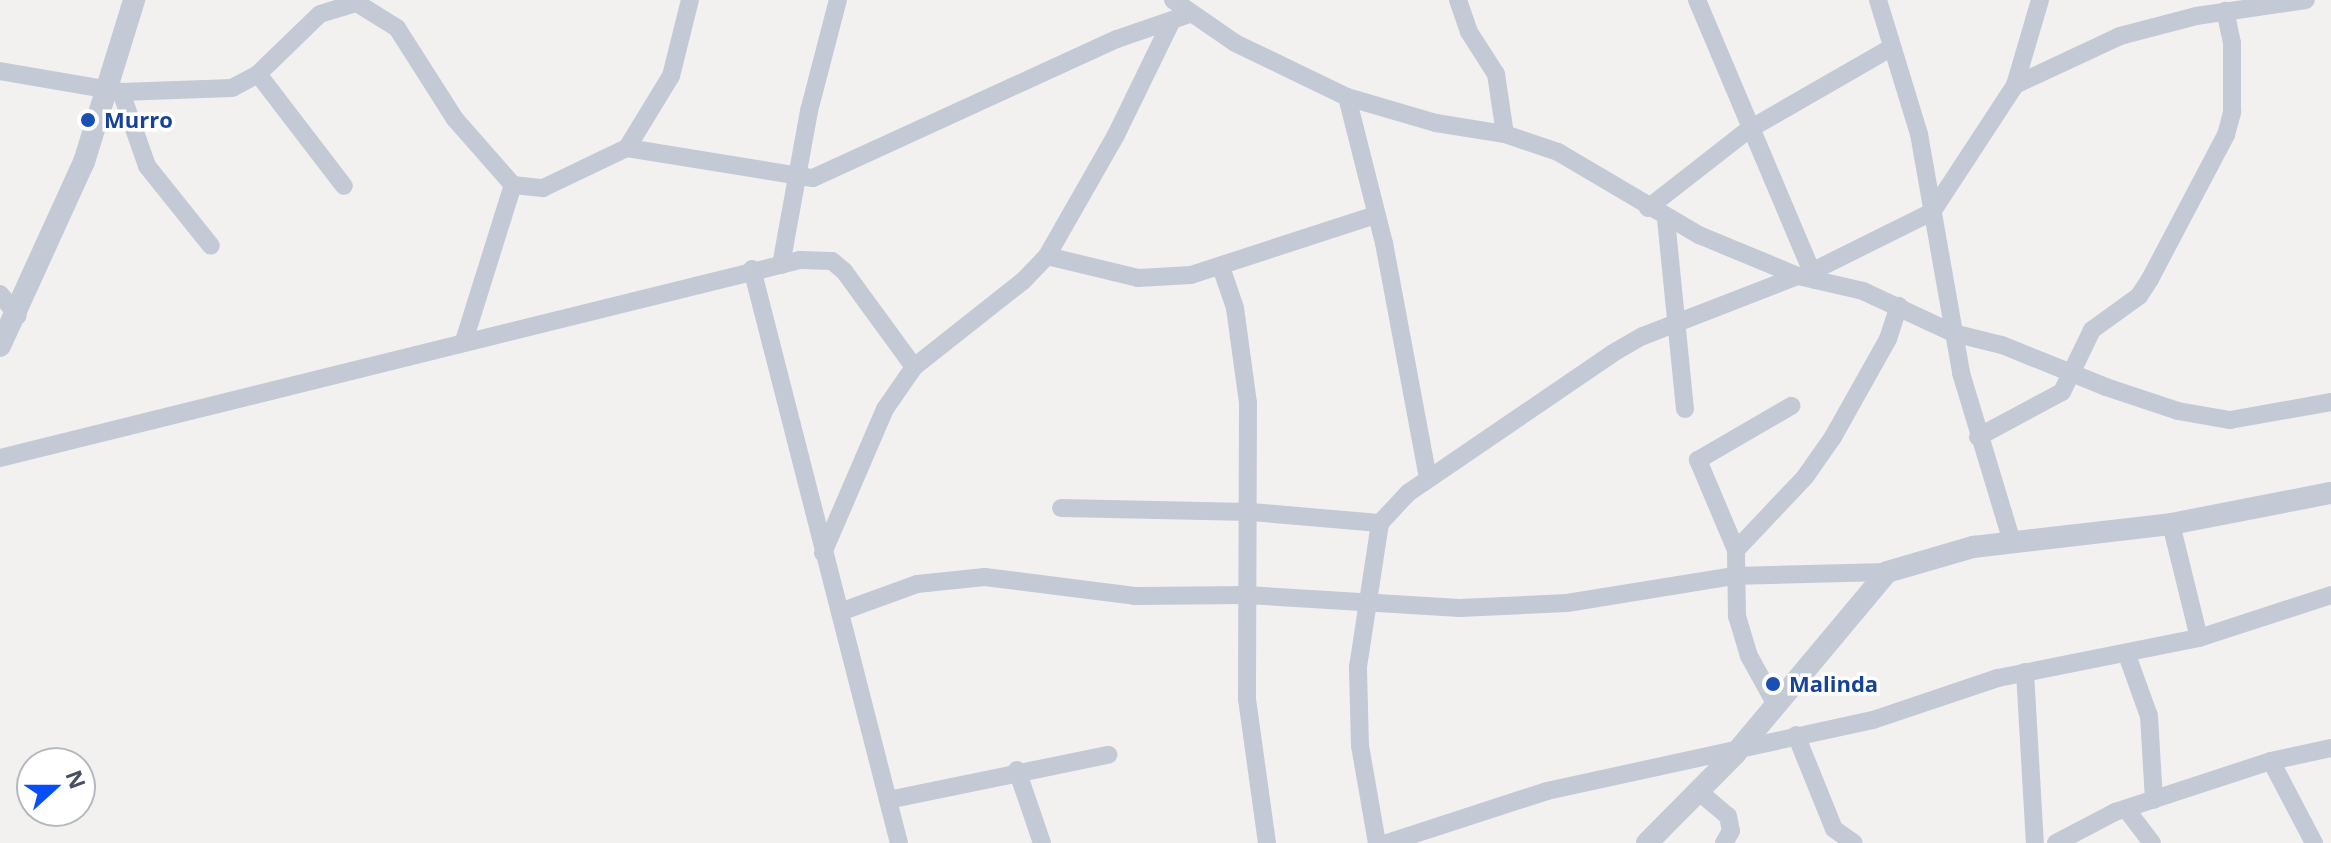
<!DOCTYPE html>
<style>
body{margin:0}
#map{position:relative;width:2331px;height:843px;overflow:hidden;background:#f3f1f0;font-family:"Open Sans",sans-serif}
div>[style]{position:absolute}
.minor>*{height:18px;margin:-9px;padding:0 9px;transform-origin:9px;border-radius:9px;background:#c3cad6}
.tertiary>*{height:22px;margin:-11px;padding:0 11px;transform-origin:11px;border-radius:11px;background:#c3cad6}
.dots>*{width:22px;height:22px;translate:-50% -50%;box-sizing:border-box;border:4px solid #fff;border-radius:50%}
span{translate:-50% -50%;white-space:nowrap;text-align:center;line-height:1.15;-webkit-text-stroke:7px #fff;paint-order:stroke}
.transit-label{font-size:22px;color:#164399;font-weight:700}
.left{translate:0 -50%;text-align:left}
.north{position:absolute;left:16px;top:747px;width:80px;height:80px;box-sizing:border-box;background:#fff;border:2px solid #b5b9bf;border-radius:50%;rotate:69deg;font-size:22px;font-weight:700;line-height:32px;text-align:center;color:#465060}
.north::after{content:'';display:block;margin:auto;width:28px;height:36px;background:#064ef7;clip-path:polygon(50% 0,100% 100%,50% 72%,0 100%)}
</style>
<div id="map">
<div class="minor">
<div style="left:1173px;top:0;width:75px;rotate:34.7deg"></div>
<div style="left:1235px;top:43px;width:124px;rotate:25.7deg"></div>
<div style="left:1347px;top:97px;width:93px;rotate:16.3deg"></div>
<div style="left:1436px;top:123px;width:70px;rotate:9.1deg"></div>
<div style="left:1505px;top:134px;width:56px;rotate:18.8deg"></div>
<div style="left:1558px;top:152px;width:164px;rotate:30.5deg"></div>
<div style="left:1699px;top:235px;width:107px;rotate:22.5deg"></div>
<div style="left:1798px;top:276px;width:67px;rotate:13deg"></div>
<div style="left:1863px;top:291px;width:99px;rotate:25deg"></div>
<div style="left:1953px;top:333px;width:50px;rotate:13.8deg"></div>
<div style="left:2002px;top:345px;width:112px;rotate:22deg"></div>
<div style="left:2106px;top:387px;width:76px;rotate:18.4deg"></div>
<div style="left:2178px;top:411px;width:53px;rotate:9.8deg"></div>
<div style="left:2230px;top:420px;width:103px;rotate:-10.1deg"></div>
<div style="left:1458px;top:0;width:34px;rotate:71deg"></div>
<div style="left:1469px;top:32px;width:50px;rotate:57.3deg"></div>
<div style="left:1496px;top:74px;width:61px;rotate:81.5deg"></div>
<div style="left:1697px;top:0;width:304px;rotate:67.1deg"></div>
<div style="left:1878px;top:0;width:140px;rotate:73deg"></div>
<div style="left:1919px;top:134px;width:243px;rotate:80deg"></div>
<div style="left:1961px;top:373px;width:177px;rotate:73.2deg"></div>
<div style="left:0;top:71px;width:123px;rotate:9.8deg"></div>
<div style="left:121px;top:92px;width:111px;rotate:-2.1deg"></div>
<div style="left:232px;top:88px;width:30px;rotate:-28deg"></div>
<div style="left:258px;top:74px;width:86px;rotate:-44.1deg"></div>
<div style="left:320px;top:14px;width:39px;rotate:-17deg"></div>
<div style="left:357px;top:3px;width:47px;rotate:32deg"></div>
<div style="left:397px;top:28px;width:108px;rotate:57.5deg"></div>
<div style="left:455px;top:119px;width:88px;rotate:48.7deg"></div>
<div style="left:513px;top:185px;width:30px;rotate:6deg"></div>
<div style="left:543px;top:188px;width:93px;rotate:-25.5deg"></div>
<div style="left:627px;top:148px;width:188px;rotate:9.2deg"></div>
<div style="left:813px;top:178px;width:334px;rotate:-24.6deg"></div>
<div style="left:1117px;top:39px;width:76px;rotate:-19.1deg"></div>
<div style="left:258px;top:74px;width:141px;rotate:52.5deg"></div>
<div style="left:2015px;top:85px;width:116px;rotate:-25deg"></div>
<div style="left:2120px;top:36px;width:79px;rotate:-14.7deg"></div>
<div style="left:2196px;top:16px;width:111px;rotate:-8.3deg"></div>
<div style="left:121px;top:92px;width:78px;rotate:70.6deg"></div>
<div style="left:147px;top:166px;width:102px;rotate:51.3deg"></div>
<div style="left:1347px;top:97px;width:151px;rotate:75.8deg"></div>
<div style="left:1384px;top:243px;width:239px;rotate:79.4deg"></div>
<div style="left:627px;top:148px;width:84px;rotate:-58.6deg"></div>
<div style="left:671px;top:76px;width:78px;rotate:-76deg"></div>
<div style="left:1648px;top:208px;width:127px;rotate:-38deg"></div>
<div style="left:1748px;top:130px;width:163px;rotate:-29.9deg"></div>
<div style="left:1666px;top:219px;width:191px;rotate:84.3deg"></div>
<div style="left:1047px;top:256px;width:94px;rotate:13.6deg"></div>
<div style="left:1138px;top:278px;width:53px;rotate:-3.2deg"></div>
<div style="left:1191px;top:275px;width:194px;rotate:-18deg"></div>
<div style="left:781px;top:265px;width:157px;rotate:-79.7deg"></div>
<div style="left:809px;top:111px;width:115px;rotate:-75.4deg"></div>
<div style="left:1221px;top:267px;width:43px;rotate:71.1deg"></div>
<div style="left:1235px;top:308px;width:96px;rotate:82.2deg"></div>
<div style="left:1248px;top:403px;width:296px;rotate:90.2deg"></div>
<div style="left:1247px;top:699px;width:145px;rotate:82.1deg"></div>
<div style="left:752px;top:269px;width:593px;rotate:75.64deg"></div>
<div style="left:1815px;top:270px;width:131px;rotate:-26.4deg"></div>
<div style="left:1932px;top:212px;width:152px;rotate:-56.8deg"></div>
<div style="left:2015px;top:85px;width:89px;rotate:-73.6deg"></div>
<div style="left:0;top:294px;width:28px;rotate:51deg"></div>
<div style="left:464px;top:341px;width:164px;rotate:-72.6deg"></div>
<div style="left:1978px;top:437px;width:95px;rotate:-28.2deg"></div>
<div style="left:2062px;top:392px;width:69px;rotate:-64.2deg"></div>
<div style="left:2092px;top:330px;width:58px;rotate:-35.9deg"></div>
<div style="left:2139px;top:296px;width:20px;rotate:-57deg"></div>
<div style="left:2150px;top:279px;width:163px;rotate:-62.2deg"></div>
<div style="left:2226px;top:135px;width:24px;rotate:-75deg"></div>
<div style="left:2232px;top:112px;width:69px;rotate:-90deg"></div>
<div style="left:2232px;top:43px;width:33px;rotate:-102deg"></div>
<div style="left:0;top:458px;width:824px;rotate:-13.9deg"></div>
<div style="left:800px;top:260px;width:32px;rotate:2deg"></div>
<div style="left:832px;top:261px;width:16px;rotate:40deg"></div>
<div style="left:844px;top:271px;width:119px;rotate:53.9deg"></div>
<div style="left:1061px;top:508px;width:190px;rotate:1.2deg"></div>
<div style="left:1251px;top:512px;width:129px;rotate:4.9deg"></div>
<div style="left:2171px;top:524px;width:117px;rotate:76.2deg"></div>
<div style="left:1736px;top:550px;width:98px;rotate:-112.9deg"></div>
<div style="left:1698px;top:460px;width:108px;rotate:-30.1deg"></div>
<div style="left:823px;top:553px;width:157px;rotate:-66.7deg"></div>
<div style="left:885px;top:409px;width:51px;rotate:-55.4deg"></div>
<div style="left:914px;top:367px;width:139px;rotate:-38.3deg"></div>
<div style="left:1023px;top:281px;width:35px;rotate:-46deg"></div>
<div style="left:1047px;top:256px;width:139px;rotate:-60.3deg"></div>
<div style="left:1116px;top:135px;width:126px;rotate:-64deg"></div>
<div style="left:840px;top:612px;width:82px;rotate:-20deg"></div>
<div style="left:917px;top:584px;width:68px;rotate:-5.9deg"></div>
<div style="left:985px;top:577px;width:151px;rotate:7.2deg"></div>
<div style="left:1135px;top:596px;width:112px;rotate:-0.5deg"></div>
<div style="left:1247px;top:595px;width:213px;rotate:3.5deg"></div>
<div style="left:1460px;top:608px;width:107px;rotate:-2.7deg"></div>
<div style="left:1567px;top:603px;width:168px;rotate:-9.2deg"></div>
<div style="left:1733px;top:576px;width:154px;rotate:-1.5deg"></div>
<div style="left:2127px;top:655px;width:65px;rotate:70.2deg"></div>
<div style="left:2149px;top:716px;width:84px;rotate:86.6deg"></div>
<div style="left:2025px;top:672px;width:171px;rotate:86.7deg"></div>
<div style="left:1776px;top:705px;width:56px;rotate:-118.9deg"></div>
<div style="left:1749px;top:656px;width:42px;rotate:-106.7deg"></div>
<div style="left:1737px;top:616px;width:66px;rotate:-90.9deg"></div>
<div style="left:1736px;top:550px;width:100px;rotate:-46.6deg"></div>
<div style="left:1805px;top:477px;width:49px;rotate:-55deg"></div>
<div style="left:1833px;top:437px;width:112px;rotate:-60.7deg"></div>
<div style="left:1888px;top:339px;width:35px;rotate:-72deg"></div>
<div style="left:1796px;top:735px;width:101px;rotate:68deg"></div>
<div style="left:1834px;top:829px;width:24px;rotate:35deg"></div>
<div style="left:2271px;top:761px;width:93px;rotate:62.3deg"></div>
<div style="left:1017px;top:770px;width:77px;rotate:71.1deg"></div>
<div style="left:1698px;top:791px;width:39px;rotate:40deg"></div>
<div style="left:1728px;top:816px;width:15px;rotate:79deg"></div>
<div style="left:1731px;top:831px;width:14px;rotate:120deg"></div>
<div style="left:888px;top:800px;width:225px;rotate:-11.6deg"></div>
<div style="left:2126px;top:809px;width:43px;rotate:52.6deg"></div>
<div style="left:1377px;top:843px;width:98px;rotate:-99.9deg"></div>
<div style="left:1360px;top:746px;width:79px;rotate:-91.5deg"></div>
<div style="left:1358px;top:667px;width:146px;rotate:-81.3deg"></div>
<div style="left:1380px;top:523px;width:41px;rotate:-47deg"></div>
<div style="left:1408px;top:493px;width:248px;rotate:-34.3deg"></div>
<div style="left:1613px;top:353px;width:34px;rotate:-30deg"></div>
<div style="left:1643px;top:336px;width:166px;rotate:-21.2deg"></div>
<div style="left:1387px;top:843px;width:168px;rotate:-18deg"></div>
<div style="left:1547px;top:791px;width:334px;rotate:-12.3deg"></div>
<div style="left:1873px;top:720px;width:132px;rotate:-18.6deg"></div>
<div style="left:1998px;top:678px;width:205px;rotate:-11.3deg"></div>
<div style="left:2199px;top:638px;width:139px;rotate:-18deg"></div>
<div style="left:2056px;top:843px;width:67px;rotate:-27.7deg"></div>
<div style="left:2115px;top:812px;width:164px;rotate:-18.1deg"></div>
<div style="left:2271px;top:761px;width:61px;rotate:-12.2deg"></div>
</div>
<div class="tertiary">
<div style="left:0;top:346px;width:202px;rotate:-65.5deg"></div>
<div style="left:84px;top:162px;width:170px;rotate:-72.8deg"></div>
<div style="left:1647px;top:843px;width:125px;rotate:-45.3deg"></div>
<div style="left:1735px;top:754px;width:237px;rotate:-50.1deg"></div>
<div style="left:1887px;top:572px;width:90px;rotate:-16.2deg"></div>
<div style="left:1973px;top:547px;width:199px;rotate:-6.6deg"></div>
<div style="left:2171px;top:524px;width:163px;rotate:-11deg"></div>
</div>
<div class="dots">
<div style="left:88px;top:120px;background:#1a4fb4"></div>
<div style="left:1773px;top:684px;background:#1a4fb4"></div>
</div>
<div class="transit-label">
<span class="left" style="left:104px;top:120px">Murro</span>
<span class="left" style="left:1789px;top:684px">Malinda</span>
</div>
<div class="north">N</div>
</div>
